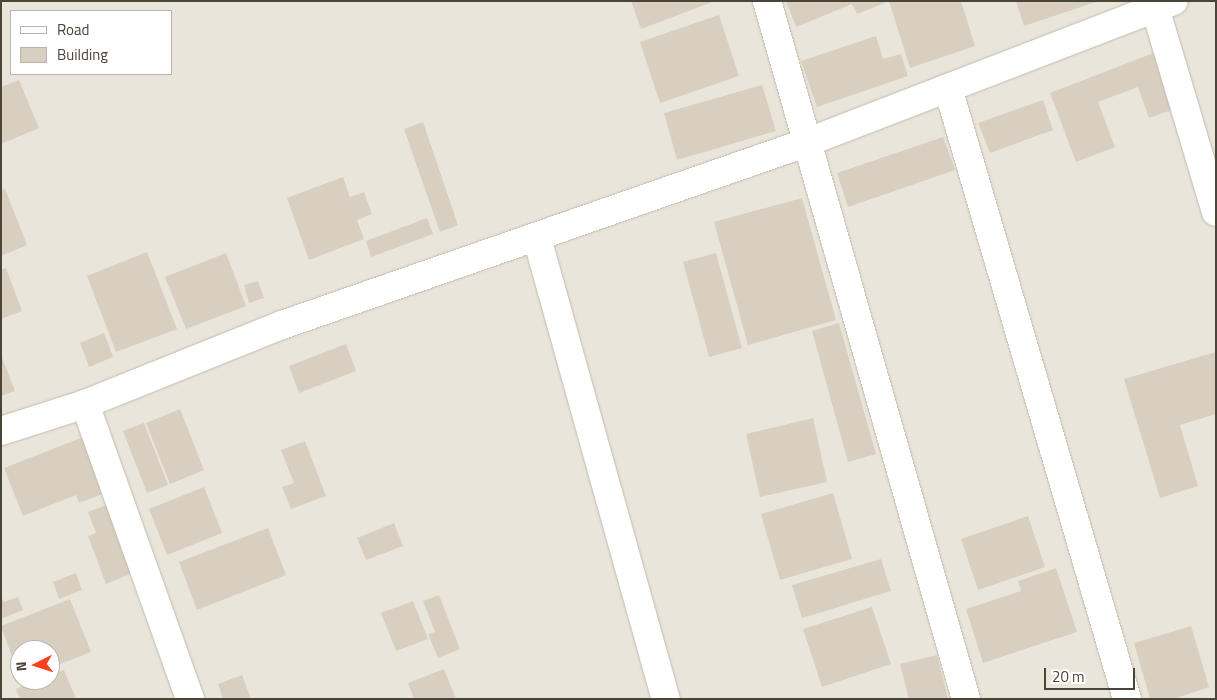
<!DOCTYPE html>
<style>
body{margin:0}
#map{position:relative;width:1217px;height:700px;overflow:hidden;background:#f6f3ec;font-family:"Titillium Web",sans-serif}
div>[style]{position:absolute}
.residential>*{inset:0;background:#eae5da}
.building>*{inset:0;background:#d8cfc1}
.roads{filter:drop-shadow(0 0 1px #c2bbae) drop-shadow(0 0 1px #c2bbae)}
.minor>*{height:28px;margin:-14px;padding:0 14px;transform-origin:14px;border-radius:14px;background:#fff}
span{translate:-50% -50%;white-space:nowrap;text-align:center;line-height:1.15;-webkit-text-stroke:4px #fff;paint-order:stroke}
.frame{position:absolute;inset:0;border:2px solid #4b4439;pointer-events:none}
.legend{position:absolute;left:10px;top:10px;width:162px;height:65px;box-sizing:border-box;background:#fff;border:1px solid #b7b4b0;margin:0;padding:6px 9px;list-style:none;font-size:15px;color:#4b4439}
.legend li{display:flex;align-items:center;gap:10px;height:25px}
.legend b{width:25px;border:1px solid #b7b4b0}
.north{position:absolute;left:10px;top:640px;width:50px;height:50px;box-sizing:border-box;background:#fff;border:1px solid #b7b4b0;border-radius:50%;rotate:265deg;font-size:14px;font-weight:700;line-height:20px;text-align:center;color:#4b4439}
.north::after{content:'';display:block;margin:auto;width:18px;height:22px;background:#fc3f1d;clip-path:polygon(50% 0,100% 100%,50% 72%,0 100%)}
.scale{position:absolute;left:1044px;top:668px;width:91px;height:22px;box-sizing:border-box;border:2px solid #4b4439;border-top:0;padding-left:6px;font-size:15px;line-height:18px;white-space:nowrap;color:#4b4439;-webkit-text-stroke:4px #fff;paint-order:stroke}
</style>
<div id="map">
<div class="residential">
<div style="clip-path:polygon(evenodd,1px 1px,1216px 1px,1216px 699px,1px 699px,1px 1px,11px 11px,171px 11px,171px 74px,11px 74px,11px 11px,1px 1px,20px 650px,50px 650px,50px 680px,20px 680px,20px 650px)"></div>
</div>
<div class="building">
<div style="clip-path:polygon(631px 1px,715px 1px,641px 29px)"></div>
<div style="clip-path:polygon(786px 1px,884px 1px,885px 3px,857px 14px,852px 4px,796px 27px)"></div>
<div style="clip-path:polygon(889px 1px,961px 1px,975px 46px,910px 68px)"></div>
<div style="clip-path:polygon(1016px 1px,1096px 1px,1096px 2px,1024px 26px)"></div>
<div style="clip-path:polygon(719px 15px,739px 76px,660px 103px,640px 42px)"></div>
<div style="clip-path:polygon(876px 36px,883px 59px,901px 54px,908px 76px,817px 107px,801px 61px)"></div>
<div style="clip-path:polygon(1156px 52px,1177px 108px,1149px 118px,1138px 87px,1098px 102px,1115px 147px,1076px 162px,1050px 93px)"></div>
<div style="clip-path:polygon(19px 80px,39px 128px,1px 144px,1px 87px)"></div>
<div style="clip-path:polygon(762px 85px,776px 131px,677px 160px,664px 113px)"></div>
<div style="clip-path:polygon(1043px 100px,1053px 130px,990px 153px,978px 123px)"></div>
<div style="clip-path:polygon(423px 122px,458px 225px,440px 232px,404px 129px)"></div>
<div style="clip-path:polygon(943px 137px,955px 170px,848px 207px,837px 173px)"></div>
<div style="clip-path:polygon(343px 177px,350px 197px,364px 192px,372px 214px,357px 220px,364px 239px,309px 260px,287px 198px)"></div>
<div style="clip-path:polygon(5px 189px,27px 245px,1px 256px,1px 190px)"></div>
<div style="clip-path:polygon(802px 198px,836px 320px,748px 345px,714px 222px)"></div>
<div style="clip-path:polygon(427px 218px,433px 234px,371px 257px,366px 241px)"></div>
<div style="clip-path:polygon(147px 252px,177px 329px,116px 352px,87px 276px)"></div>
<div style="clip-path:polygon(226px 253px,246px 306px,186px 329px,165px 277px)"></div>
<div style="clip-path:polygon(716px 253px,742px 348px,709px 357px,683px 262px)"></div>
<div style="clip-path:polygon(6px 268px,22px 311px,1px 319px,1px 270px)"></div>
<div style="clip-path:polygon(258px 281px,264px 298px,249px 303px,244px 285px)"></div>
<div style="clip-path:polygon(839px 323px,876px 454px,848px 462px,812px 331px)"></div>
<div style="clip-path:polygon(104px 333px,113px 357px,89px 367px,80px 343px)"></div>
<div style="clip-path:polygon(346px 344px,356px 371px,299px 393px,289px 366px)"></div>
<div style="clip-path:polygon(1216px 352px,1216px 414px,1180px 425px,1198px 486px,1160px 498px,1124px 379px)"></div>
<div style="clip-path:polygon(1px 355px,15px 391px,1px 396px)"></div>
<div style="clip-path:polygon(180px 409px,204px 470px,170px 484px,146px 423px)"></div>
<div style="clip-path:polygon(813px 418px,827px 482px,760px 497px,746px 434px)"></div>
<div style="clip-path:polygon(144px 423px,168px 485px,147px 493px,123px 431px)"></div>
<div style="clip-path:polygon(86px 436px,108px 492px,79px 503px,76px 495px,23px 516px,4px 468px)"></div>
<div style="clip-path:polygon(305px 441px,326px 496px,291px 509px,282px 487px,294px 483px,281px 450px)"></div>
<div style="clip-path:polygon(204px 487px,222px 533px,167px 555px,149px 509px)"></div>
<div style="clip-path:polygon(833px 493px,852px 559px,780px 580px,761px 514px)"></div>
<div style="clip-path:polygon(109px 504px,135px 572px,106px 584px,88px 536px,96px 533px,88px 512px)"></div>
<div style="clip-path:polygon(1028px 516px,1045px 567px,978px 590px,961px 539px)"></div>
<div style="clip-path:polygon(394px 523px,403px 546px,366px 560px,357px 538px)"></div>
<div style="clip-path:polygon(268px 528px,286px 575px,197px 610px,179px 562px)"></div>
<div style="clip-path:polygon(881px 559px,891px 591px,802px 618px,792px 585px)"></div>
<div style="clip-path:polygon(1056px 568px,1077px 632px,983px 663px,966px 609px,1021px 591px,1018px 581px)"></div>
<div style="clip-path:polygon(76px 573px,82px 590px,59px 599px,53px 582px)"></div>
<div style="clip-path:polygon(439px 595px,460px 649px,438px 658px,428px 634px,435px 632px,423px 601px)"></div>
<div style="clip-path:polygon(1px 596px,4px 602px,18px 597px,23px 610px,1px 619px)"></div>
<div style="clip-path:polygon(70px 599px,91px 652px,50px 668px,50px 650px,20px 650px,20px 679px,1px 626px)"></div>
<div style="clip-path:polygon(413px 601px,428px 639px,396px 651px,381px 613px)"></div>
<div style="clip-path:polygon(872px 607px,891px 664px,822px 687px,803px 629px)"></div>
<div style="clip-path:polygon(1191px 626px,1209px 687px,1174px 699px,1150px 699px,1134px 643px)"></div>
<div style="clip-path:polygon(937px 655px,948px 699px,909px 699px,900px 664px)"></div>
<div style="clip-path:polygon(444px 669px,456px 699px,414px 699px,408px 683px)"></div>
<div style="clip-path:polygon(64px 670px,76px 699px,20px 699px,16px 689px,38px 680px,50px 680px,50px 675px)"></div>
<div style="clip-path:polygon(242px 675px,251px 699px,223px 699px,218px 684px)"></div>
</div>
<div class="roads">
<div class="minor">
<div style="left:767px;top:1px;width:726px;rotate:74.09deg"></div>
<div style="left:1153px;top:1px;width:220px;rotate:73.4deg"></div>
<div style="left:948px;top:88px;width:637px;rotate:73.67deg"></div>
<div style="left:537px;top:238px;width:479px;rotate:74.4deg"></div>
<div style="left:85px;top:404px;width:313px;rotate:70.4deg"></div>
<div style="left:1px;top:431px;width:88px;rotate:-17.8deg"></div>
<div style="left:85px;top:404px;width:212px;rotate:-21.9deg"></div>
<div style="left:282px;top:325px;width:557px;rotate:-19.18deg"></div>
<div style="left:808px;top:142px;width:392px;rotate:-21.1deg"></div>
</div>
</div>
<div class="frame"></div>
<ul class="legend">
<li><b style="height:6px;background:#fff"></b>Road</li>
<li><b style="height:14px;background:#d8cfc1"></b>Building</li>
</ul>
<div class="north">N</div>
<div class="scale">20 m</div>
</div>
